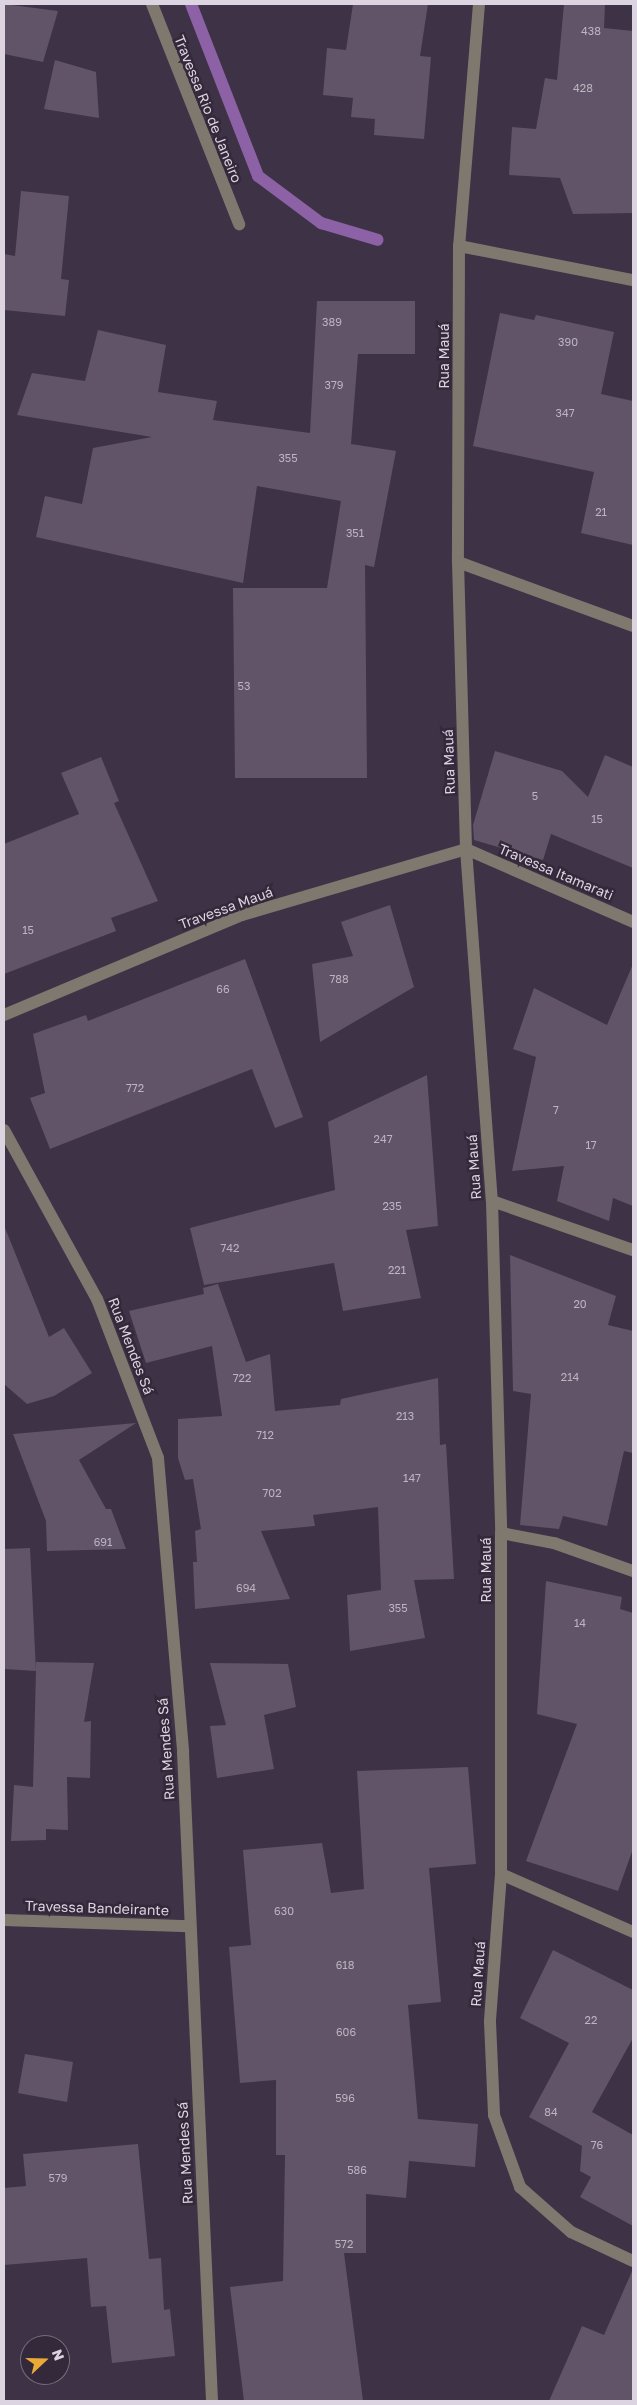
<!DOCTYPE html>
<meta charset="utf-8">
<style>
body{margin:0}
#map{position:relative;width:637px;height:2405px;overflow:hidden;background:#3e3246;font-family:"Golos Text",sans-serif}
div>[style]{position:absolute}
.stream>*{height:12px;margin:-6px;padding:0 6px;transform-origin:6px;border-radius:6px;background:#8c61a5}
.building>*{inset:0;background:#615469}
.minor>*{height:12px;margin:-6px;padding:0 6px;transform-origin:6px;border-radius:6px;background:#7f786e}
span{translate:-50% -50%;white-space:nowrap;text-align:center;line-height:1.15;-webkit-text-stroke:5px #34283b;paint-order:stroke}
.number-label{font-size:11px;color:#bdb4c2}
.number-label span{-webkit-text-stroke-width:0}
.street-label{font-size:14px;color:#dcd4e0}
.frame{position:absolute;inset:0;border:5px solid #dcd4e0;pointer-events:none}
.north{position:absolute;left:20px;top:2335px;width:50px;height:50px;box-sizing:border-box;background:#34283b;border:1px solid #776d7d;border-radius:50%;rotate:69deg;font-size:14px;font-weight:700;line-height:20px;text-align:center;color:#dcd4e0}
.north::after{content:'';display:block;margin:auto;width:18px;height:22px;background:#e9aa38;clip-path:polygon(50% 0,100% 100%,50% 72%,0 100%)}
</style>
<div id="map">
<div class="stream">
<div style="left:191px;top:4px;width:185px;rotate:68.7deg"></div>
<div style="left:258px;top:176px;width:79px;rotate:36.7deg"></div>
<div style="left:321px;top:223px;width:59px;rotate:16.6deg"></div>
</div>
<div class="building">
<div style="clip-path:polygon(4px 4px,58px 11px,43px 62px,4px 54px)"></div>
<div style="clip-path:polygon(353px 4px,428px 4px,420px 56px,431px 57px,424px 139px,374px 135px,375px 119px,351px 117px,353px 98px,323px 95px,327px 48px,346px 50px)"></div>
<div style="clip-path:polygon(564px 4px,605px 4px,604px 28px,633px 31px,633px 213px,573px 214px,560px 178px,509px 175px,512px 127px,536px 129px,545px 78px,557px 80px)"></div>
<div style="clip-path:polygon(55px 60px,96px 72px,99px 118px,44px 109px)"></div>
<div style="clip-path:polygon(21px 191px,69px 196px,61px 279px,69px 280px,65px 316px,4px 310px,4px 254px,15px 256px)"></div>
<div style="clip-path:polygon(317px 301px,415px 301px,415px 354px,358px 354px,351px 444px,396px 451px,374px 567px,365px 565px,367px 778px,235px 778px,233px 588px,327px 588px,341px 501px,257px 486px,243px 583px,36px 537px,45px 496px,82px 504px,93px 448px,152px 437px,17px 415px,32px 373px,85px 381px,98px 330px,166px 345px,158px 392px,217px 401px,213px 420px,310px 433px)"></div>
<div style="clip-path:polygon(500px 313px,534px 320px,536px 315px,614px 332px,601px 394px,633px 401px,633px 545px,581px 533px,594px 472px,473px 446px)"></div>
<div style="clip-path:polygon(495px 751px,562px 771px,588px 797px,605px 755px,633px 767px,633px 868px,551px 834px,543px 860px,474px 840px,473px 825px)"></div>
<div style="clip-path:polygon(101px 757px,119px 801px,114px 803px,158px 901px,111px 918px,116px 931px,4px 974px,4px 844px,79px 814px,61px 773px)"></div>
<div style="clip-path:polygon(390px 905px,414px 987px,320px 1042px,312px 964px,353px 956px,341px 922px)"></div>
<div style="clip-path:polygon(245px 959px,303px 1117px,275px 1128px,252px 1069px,50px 1149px,30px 1098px,45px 1093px,33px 1034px,86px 1015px,88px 1021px)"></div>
<div style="clip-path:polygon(633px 964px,633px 1206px,613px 1198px,609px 1221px,557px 1201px,564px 1166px,512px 1171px,536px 1057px,513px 1049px,534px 988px,607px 1025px)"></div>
<div style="clip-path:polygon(427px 1075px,438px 1226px,406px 1230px,421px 1298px,343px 1311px,334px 1263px,204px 1285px,190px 1228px,335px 1190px,328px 1122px)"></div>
<div style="clip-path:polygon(5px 1228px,49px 1337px,64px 1328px,92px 1373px,54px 1396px,27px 1404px,4px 1384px)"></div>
<div style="clip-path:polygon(510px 1255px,616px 1296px,608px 1325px,633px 1331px,633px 1453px,624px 1451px,607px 1526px,563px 1516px,559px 1529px,520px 1525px,531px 1394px,513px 1391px)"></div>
<div style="clip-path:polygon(218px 1284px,246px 1362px,270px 1354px,275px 1411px,340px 1405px,341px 1399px,438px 1378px,440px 1445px,446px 1444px,454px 1579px,414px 1580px,425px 1638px,350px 1651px,347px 1595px,381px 1590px,378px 1507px,313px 1515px,315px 1526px,261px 1531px,290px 1599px,195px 1609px,193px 1562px,197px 1562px,195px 1531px,201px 1529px,193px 1479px,185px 1480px,178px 1458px,178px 1419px,222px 1416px,212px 1346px,146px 1363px,129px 1311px,204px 1294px,203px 1288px)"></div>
<div style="clip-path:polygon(136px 1423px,79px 1460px,106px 1509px,111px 1509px,126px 1549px,47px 1551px,46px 1521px,13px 1434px)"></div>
<div style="clip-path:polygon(30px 1548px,36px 1671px,36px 1662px,94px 1663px,84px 1722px,91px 1721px,90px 1778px,67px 1777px,68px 1830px,46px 1829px,46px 1840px,11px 1841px,14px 1785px,33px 1787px,36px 1671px,4px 1669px,4px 1549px)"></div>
<div style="clip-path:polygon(546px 1581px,622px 1597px,620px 1609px,633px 1613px,633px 1849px,618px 1891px,526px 1861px,577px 1724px,537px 1714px)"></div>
<div style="clip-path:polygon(210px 1663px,288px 1664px,296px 1707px,264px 1715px,274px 1769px,217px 1778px,210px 1726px,226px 1725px)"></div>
<div style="clip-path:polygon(468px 1767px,476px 1864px,429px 1868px,441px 2002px,408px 2005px,418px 2119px,478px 2124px,475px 2167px,409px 2161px,406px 2198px,366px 2194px,366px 2253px,344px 2253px,363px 2401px,244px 2401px,230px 2287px,283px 2281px,285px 2155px,276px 2155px,276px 2080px,240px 2083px,229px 1947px,251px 1945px,243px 1850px,322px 1843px,331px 1893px,364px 1889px,357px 1771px)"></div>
<div style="clip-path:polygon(553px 1950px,633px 1990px,633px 2038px,592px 2112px,633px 2135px,633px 2226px,580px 2197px,591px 2177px,580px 2171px,582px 2146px,529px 2117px,569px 2043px,520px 2018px)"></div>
<div style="clip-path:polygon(25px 2054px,73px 2062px,67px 2102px,18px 2093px)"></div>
<div style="clip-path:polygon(138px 2144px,149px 2259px,161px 2258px,164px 2310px,170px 2309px,175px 2356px,112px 2363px,106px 2306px,91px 2307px,87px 2258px,4px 2265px,4px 2188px,26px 2186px,23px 2154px)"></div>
<div style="clip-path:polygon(633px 2269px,633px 2401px,549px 2401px,582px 2326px,604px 2335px)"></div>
</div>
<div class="minor">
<div style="left:152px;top:4px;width:237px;rotate:68.4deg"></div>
<div style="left:479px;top:4px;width:243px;rotate:94.7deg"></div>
<div style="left:459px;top:246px;width:316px;rotate:90.2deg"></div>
<div style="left:458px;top:562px;width:287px;rotate:88.4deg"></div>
<div style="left:466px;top:849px;width:353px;rotate:85.8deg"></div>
<div style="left:492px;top:1201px;width:332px;rotate:88.4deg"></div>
<div style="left:501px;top:1533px;width:341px;rotate:90deg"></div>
<div style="left:501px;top:1874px;width:148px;rotate:94.3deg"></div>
<div style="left:490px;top:2022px;width:93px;rotate:87.5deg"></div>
<div style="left:494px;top:2115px;width:77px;rotate:70.1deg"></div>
<div style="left:520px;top:2187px;width:68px;rotate:41.4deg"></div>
<div style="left:571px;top:2232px;width:68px;rotate:25.1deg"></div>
<div style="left:459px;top:246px;width:177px;rotate:11.1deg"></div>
<div style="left:458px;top:562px;width:186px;rotate:20.1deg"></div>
<div style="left:4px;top:1015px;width:258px;rotate:-22.8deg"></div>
<div style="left:242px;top:915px;width:234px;rotate:-16.4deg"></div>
<div style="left:466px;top:849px;width:182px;rotate:23.6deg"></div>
<div style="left:4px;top:1130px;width:193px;rotate:61.2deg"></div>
<div style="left:97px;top:1299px;width:170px;rotate:69deg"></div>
<div style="left:158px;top:1458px;width:295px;rotate:85.1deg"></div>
<div style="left:183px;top:1752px;width:650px;rotate:87.44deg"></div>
<div style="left:492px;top:1201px;width:149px;rotate:19.2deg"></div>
<div style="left:501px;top:1533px;width:54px;rotate:10.7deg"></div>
<div style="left:554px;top:1543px;width:84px;rotate:19.5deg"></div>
<div style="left:501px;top:1874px;width:144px;rotate:23.7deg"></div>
<div style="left:4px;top:1920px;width:185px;rotate:1.9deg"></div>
</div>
<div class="number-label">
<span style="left:591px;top:31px">438</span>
<span style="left:583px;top:88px">428</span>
<span style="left:332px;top:322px">389</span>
<span style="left:568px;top:342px">390</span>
<span style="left:334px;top:385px">379</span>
<span style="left:565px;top:413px">347</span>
<span style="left:288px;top:458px">355</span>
<span style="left:601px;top:512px">21</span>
<span style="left:355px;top:533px">351</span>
<span style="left:244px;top:686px">53</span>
<span style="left:535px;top:796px">5</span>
<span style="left:597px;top:819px">15</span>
<span style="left:28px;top:930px">15</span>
<span style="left:339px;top:979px">788</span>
<span style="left:223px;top:989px">66</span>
<span style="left:135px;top:1088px">772</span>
<span style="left:556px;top:1110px">7</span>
<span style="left:383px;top:1139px">247</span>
<span style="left:591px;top:1145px">17</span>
<span style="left:392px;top:1206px">235</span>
<span style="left:230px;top:1248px">742</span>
<span style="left:397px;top:1270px">221</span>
<span style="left:580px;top:1304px">20</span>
<span style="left:570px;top:1377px">214</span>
<span style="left:242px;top:1378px">722</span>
<span style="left:405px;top:1416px">213</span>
<span style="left:265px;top:1435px">712</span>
<span style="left:412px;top:1478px">147</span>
<span style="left:272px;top:1493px">702</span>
<span style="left:103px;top:1542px">691</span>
<span style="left:246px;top:1588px">694</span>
<span style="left:398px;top:1608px">355</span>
<span style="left:580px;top:1623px">14</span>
<span style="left:284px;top:1911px">630</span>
<span style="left:345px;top:1965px">618</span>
<span style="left:591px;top:2020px">22</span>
<span style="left:346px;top:2032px">606</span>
<span style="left:345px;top:2098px">596</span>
<span style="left:551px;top:2112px">84</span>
<span style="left:597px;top:2145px">76</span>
<span style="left:357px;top:2170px">586</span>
<span style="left:58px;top:2178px">579</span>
<span style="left:344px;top:2244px">572</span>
</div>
<div class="street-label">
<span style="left:208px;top:109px;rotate:68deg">Travessa Rio de Janeiro</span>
<span style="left:444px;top:356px;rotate:-90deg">Rua Mauá</span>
<span style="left:449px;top:762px;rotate:-92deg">Rua Mauá</span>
<span style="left:556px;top:872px;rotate:23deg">Travessa Itamarati</span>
<span style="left:226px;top:908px;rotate:-20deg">Travessa Mauá</span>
<span style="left:474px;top:1167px;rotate:-94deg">Rua Mauá</span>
<span style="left:131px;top:1346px;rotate:69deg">Rua Mendes Sá</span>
<span style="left:486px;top:1570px;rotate:-90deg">Rua Mauá</span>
<span style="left:166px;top:1749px;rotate:-94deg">Rua Mendes Sá</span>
<span style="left:97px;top:1908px;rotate:2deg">Travessa Bandeirante</span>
<span style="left:478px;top:1974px;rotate:-86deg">Rua Mauá</span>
<span style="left:185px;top:2153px;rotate:-93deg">Rua Mendes Sá</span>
</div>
<div class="frame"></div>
<div class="north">N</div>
</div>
